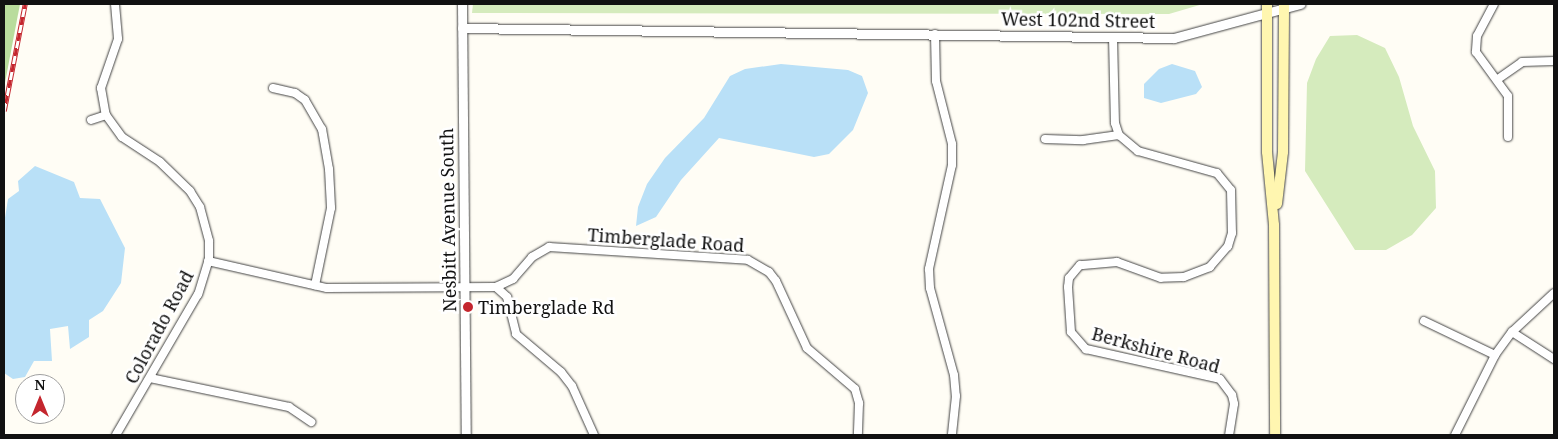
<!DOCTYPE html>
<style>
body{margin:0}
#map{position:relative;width:1558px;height:439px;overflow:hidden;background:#fffdf5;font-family:"Noto Serif",serif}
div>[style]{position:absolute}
.green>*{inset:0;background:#d5ebbd}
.forest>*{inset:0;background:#b9dc9c}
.water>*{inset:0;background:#b9e0f7}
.roads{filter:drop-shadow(0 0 1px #444) drop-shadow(0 0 1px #444)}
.minor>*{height:8px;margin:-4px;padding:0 4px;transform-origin:4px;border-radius:4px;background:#fff}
.tertiary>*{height:9px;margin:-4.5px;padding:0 4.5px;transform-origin:4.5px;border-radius:4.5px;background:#fff}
.secondary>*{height:10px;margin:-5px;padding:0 5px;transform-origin:5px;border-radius:5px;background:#fff6b0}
.rail>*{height:4.5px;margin-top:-2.25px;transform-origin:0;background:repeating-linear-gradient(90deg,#fff 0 8px,#c4262e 0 16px);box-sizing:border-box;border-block:1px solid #c4262e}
.dots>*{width:14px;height:14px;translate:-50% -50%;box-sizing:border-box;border:2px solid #fff;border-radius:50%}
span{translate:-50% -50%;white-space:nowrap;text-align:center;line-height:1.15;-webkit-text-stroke:5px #fff;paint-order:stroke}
.street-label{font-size:18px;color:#111}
.poi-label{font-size:18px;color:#111}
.left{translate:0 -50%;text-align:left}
.frame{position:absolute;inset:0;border:5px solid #111;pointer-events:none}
.north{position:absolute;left:15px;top:374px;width:50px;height:50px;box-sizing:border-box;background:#fff;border:1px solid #a0a0a0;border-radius:50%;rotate:0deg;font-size:14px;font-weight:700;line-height:20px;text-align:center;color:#111}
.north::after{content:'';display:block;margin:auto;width:18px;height:22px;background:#c4262e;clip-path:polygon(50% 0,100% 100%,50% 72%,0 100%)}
</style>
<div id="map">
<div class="green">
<div style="clip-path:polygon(473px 4px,1203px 4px,1169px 14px,472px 13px)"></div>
<div style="clip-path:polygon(1357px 35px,1385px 48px,1399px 77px,1413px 126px,1435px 171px,1436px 208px,1412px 235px,1386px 250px,1355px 250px,1305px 171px,1307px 83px,1316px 59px,1330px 36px)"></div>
</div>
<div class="forest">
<div style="clip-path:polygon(4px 4px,20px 4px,4px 88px)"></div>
</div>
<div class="water">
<div style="clip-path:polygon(781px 64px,848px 70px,862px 76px,868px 93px,853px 130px,829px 154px,814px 157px,719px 138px,681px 180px,656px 217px,636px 226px,638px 207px,647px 184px,665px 158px,704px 118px,730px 76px,745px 69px)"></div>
<div style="clip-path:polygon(1172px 64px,1195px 71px,1202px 87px,1196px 94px,1161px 103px,1144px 98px,1144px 84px,1159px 69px)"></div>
<div style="clip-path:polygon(35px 166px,74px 182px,80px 198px,100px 199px,125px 248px,121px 283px,103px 311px,89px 320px,89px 337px,70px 349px,68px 326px,50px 329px,52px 361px,34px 361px,25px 377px,13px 379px,4px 373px,4px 224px,8px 199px,19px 191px,18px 181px)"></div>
</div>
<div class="roads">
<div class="minor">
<div style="left:115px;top:4px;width:35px;rotate:85deg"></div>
<div style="left:118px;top:39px;width:52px;rotate:109.1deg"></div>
<div style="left:101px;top:88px;width:27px;rotate:80deg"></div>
<div style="left:106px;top:115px;width:27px;rotate:54deg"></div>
<div style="left:122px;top:137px;width:45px;rotate:33.3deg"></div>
<div style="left:160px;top:162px;width:42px;rotate:44deg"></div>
<div style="left:190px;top:191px;width:19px;rotate:58deg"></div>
<div style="left:200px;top:207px;width:35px;rotate:75deg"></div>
<div style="left:209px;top:241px;width:18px;rotate:90deg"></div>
<div style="left:209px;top:259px;width:37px;rotate:107deg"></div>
<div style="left:198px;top:294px;width:163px;rotate:120.2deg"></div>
<div style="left:1494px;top:4px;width:36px;rotate:118deg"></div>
<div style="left:1477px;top:36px;width:16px;rotate:94deg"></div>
<div style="left:1476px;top:52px;width:54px;rotate:54deg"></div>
<div style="left:1508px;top:96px;width:41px;rotate:90deg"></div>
<div style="left:935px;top:34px;width:47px;rotate:88.8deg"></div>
<div style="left:936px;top:81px;width:65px;rotate:75.7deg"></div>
<div style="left:952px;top:144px;width:21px;rotate:90deg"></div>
<div style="left:952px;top:165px;width:107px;rotate:102.5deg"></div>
<div style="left:929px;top:269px;width:19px;rotate:87deg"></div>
<div style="left:930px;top:288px;width:90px;rotate:74.6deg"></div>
<div style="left:954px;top:375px;width:21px;rotate:85deg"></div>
<div style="left:956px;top:396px;width:39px;rotate:96deg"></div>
<div style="left:1113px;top:37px;width:86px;rotate:88.7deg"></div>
<div style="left:1115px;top:123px;width:13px;rotate:72deg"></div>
<div style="left:1119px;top:135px;width:25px;rotate:40deg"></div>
<div style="left:1138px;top:151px;width:82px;rotate:15.6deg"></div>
<div style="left:1217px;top:173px;width:22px;rotate:51deg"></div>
<div style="left:1231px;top:190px;width:43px;rotate:88.7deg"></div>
<div style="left:1232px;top:233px;width:14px;rotate:107deg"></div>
<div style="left:1228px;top:246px;width:28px;rotate:131deg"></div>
<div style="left:1210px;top:267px;width:28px;rotate:159deg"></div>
<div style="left:1184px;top:277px;width:23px;rotate:178deg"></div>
<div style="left:1161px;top:278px;width:47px;rotate:-160deg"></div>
<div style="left:1117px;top:262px;width:37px;rotate:175deg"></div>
<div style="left:1080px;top:265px;width:17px;rotate:130deg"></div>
<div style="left:1069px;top:278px;width:9px;rotate:96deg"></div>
<div style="left:1068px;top:287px;width:45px;rotate:86.2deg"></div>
<div style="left:1071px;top:332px;width:23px;rotate:49deg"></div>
<div style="left:1086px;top:349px;width:137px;rotate:12.6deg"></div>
<div style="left:1220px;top:379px;width:20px;rotate:53deg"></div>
<div style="left:1232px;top:395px;width:9px;rotate:77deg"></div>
<div style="left:1234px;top:404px;width:31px;rotate:99deg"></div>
<div style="left:1498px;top:79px;width:29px;rotate:-35deg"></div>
<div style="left:1522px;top:62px;width:32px;rotate:-2deg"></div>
<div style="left:273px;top:88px;width:23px;rotate:13deg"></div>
<div style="left:295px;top:93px;width:12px;rotate:35deg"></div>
<div style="left:305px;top:100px;width:34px;rotate:60deg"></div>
<div style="left:322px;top:129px;width:41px;rotate:80.1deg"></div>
<div style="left:329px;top:169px;width:39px;rotate:87deg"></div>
<div style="left:331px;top:208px;width:79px;rotate:101.7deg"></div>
<div style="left:91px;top:120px;width:16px;rotate:-18deg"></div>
<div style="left:1045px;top:139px;width:38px;rotate:2deg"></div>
<div style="left:1083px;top:140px;width:36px;rotate:-8deg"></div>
<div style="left:208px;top:261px;width:122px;rotate:12.8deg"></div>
<div style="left:327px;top:288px;width:169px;rotate:-0.3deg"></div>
<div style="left:496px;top:287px;width:15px;rotate:42deg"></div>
<div style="left:507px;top:297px;width:38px;rotate:76deg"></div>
<div style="left:516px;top:334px;width:59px;rotate:40.2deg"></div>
<div style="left:561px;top:372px;width:18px;rotate:52deg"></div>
<div style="left:572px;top:386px;width:54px;rotate:65.8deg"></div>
<div style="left:496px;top:287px;width:19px;rotate:-25deg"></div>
<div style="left:513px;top:279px;width:29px;rotate:-49deg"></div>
<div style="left:532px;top:257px;width:20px;rotate:-30deg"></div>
<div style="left:549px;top:247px;width:199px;rotate:3.7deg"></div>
<div style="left:748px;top:260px;width:24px;rotate:30deg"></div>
<div style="left:769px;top:272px;width:11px;rotate:52deg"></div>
<div style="left:776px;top:281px;width:74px;rotate:65.2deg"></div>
<div style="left:807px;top:348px;width:63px;rotate:40.5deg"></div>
<div style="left:855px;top:389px;width:15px;rotate:74deg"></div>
<div style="left:859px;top:403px;width:32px;rotate:92deg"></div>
<div style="left:1424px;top:321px;width:79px;rotate:25.6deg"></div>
<div style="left:1512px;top:332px;width:50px;rotate:32.7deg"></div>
<div style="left:150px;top:378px;width:142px;rotate:11.8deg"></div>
<div style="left:289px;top:407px;width:27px;rotate:34deg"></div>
<div style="left:1455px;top:435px;width:89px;rotate:-63.4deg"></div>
<div style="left:1495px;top:355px;width:29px;rotate:-54deg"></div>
<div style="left:1512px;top:332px;width:57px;rotate:-42.9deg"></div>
</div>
<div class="tertiary">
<div style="left:462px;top:4px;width:431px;rotate:89.5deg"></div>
<div style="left:462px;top:28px;width:712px;rotate:0.8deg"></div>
<div style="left:1174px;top:38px;width:131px;rotate:-15.1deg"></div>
</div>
<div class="secondary">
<div style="left:1267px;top:4px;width:148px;rotate:90deg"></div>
<div style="left:1267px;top:152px;width:73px;rotate:84.5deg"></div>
<div style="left:1274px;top:225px;width:210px;rotate:89.7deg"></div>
<div style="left:1277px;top:204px;width:52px;rotate:-83.4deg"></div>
<div style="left:1283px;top:152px;width:148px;rotate:-89.6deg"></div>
</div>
</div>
<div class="rail">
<div style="left:4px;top:111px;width:109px;rotate:-78.9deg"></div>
</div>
<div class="dots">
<div style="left:468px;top:307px;background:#c4262e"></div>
</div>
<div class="street-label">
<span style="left:1078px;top:20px;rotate:1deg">West 102nd Street</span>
<span style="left:448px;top:220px;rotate:-91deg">Nesbitt Avenue South</span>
<span style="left:666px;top:240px;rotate:4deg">Timberglade Road</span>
<span style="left:159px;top:327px;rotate:-62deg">Colorado Road</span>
<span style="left:1156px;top:350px;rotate:15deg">Berkshire Road</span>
</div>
<div class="poi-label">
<span class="left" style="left:478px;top:307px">Timberglade Rd</span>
</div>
<div class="frame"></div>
<div class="north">N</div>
</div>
